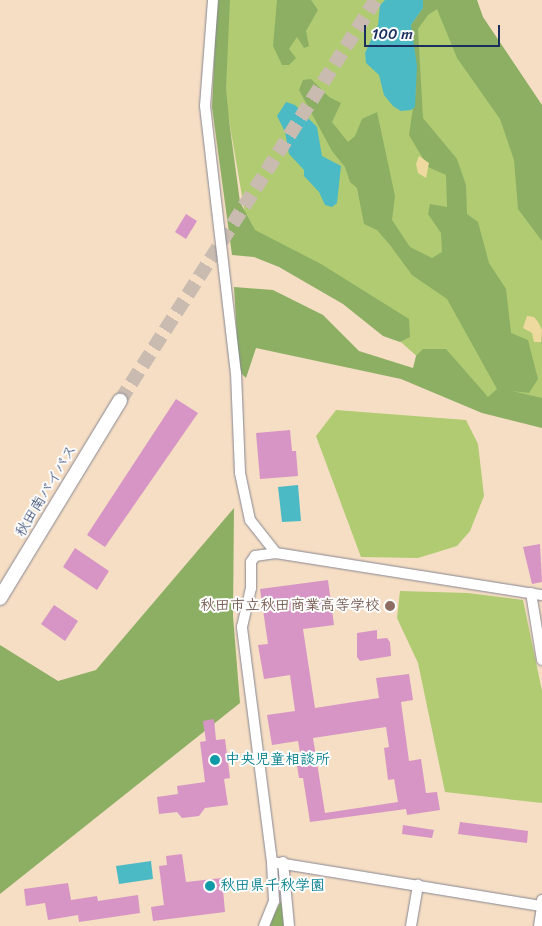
<!DOCTYPE html>
<meta charset="utf-8">
<style>
body{margin:0}
#map{position:relative;width:542px;height:926px;overflow:hidden;background:#f5dec4;font-family:Sriracha,"Klee One",sans-serif}
div>[style]{position:absolute}
.green>*{inset:0;background:#b0cb72}
.forest>*{inset:0;background:#8caf64}
.sand>*{inset:0;background:#eeda9e}
.water>*{inset:0;background:#4cbac4}
.building>*{inset:0;background:#d695c4}
.highway-tunnel>*{height:14px;margin-top:-7px;transform-origin:0;background:repeating-linear-gradient(90deg,#c9bbb0 0 14px,transparent 0 21px)}
.roads{filter:drop-shadow(0 0 1px #888691) drop-shadow(0 0 1px #888691)}
.minor>*{height:10px;margin:-5px;padding:0 5px;transform-origin:5px;border-radius:5px;background:#fff}
.highway>*{height:14px;margin:-7px;padding:0 7px;transform-origin:7px;border-radius:7px;background:#fff}
.dots>*{width:14px;height:14px;translate:-50% -50%;box-sizing:border-box;border:2px solid #fff;border-radius:50%}
span{translate:-50% -50%;white-space:nowrap;text-align:center;line-height:1.15;-webkit-text-stroke:4px #fff;paint-order:stroke}
.street-label{font-size:15px;color:#1b2f5e}
.education-label{font-size:15px;color:#785e54;font-weight:700}
.right{translate:-100% -50%;text-align:right}
.culture-label{font-size:15px;color:#0d838f;font-weight:700}
.left{translate:0 -50%;text-align:left}
.scale{position:absolute;left:364px;top:25px;width:136px;height:22px;box-sizing:border-box;border:2px solid #1b2f5e;border-top:0;padding-left:6px;font-size:15px;line-height:18px;white-space:nowrap;color:#1b2f5e;-webkit-text-stroke:4px #fff;paint-order:stroke}
</style>
<div id="map">
<div class="green">
<div style="clip-path:polygon(224px 0,450px 0,542px 172px,542px 417px,469px 402px,345px 293px,250px 243px,229px 120px,220px 92px)"></div>
<div style="clip-path:polygon(336px 410px,466px 420px,478px 444px,484px 496px,470px 531px,457px 546px,418px 558px,361px 557px,316px 436px)"></div>
<div style="clip-path:polygon(400px 591px,468px 593px,523px 600px,542px 691px,542px 803px,445px 792px,418px 663px,397px 618px)"></div>
</div>
<div class="forest">
<div style="clip-path:polygon(217px 0,230px 0,226px 88px,229px 120px,240px 202px,255px 230px,321px 264px,409px 319px,410px 337px,400px 342px,383px 336px,343px 304px,279px 267px,254px 257px,232px 255px,212px 107px)"></div>
<div style="clip-path:polygon(277px 0,311px 0,318px 10px,306px 31px,309px 46px,304px 48px,297px 37px,289px 49px,296px 58px,289px 65px,282px 65px,273px 46px)"></div>
<div style="clip-path:polygon(423px 0,477px 0,483px 17px,542px 105px,542px 241px,518px 209px,514px 160px,500px 119px,457px 58px,437px 9px,428px 15px,418px 29px,423px 118px,457px 159px,466px 185px,467px 214px,478px 222px,489px 263px,506px 289px,511px 333px,528px 340px,538px 379px,529px 393px,512px 391px,542px 398px,542px 428px,482px 413px,401px 379px,256px 348px,246px 378px,239px 371px,234px 287px,273px 290px,323px 315px,359px 351px,413px 368px,416px 356px,423px 349px,446px 349px,488px 397px,497px 389px,447px 299px,412px 275px,390px 245px,377px 230px,364px 224px,357px 188px,350px 182px,345px 167px,332px 151px,299px 90px,303px 80px,311px 79px,329px 97px,341px 103px,332px 122px,348px 142px,355px 136px,362px 119px,377px 112px,395px 196px,392px 220px,410px 247px,432px 258px,442px 252px,441px 233px,428px 214px,430px 204px,447px 207px,446px 175px,428px 167px,409px 135px,416px 88px,411px 25px,423px 8px)"></div>
<div style="clip-path:polygon(234px 508px,233px 616px,240px 703px,0 894px,0 645px,58px 681px,96px 670px)"></div>
<div style="clip-path:polygon(281px 901px,284px 926px,268px 926px)"></div>
</div>
<div class="sand">
<div style="clip-path:polygon(419px 156px,429px 163px,426px 178px,418px 173px,416px 164px)"></div>
<div style="clip-path:polygon(527px 316px,534px 317px,538px 322px,542px 330px,541px 342px,534px 342px,532px 333px,523px 328px)"></div>
</div>
<div class="water">
<div style="clip-path:polygon(385px 0,423px 0,423px 8px,411px 25px,417px 66px,415px 107px,411px 110px,401px 111px,393px 106px,384px 95px,379px 75px,366px 63px,365px 53px,378px 25px,380px 5px)"></div>
<div style="clip-path:polygon(286px 102px,295px 105px,317px 127px,322px 156px,341px 166px,337px 203px,332px 207px,325px 205px,319px 192px,304px 176px,304px 170px,289px 154px,285px 132px,277px 116px)"></div>
<div style="clip-path:polygon(298px 485px,301px 521px,282px 522px,278px 487px)"></div>
<div style="clip-path:polygon(151px 861px,153px 879px,119px 884px,116px 866px)"></div>
</div>
<div class="building">
<div style="clip-path:polygon(186px 214px,197px 221px,186px 239px,175px 232px)"></div>
<div style="clip-path:polygon(176px 399px,198px 413px,105px 547px,87px 535px)"></div>
<div style="clip-path:polygon(290px 430px,292px 451px,296px 451px,298px 476px,260px 479px,256px 433px)"></div>
<div style="clip-path:polygon(540px 544px,542px 582px,532px 584px,523px 547px)"></div>
<div style="clip-path:polygon(75px 548px,109px 571px,97px 590px,63px 567px)"></div>
<div style="clip-path:polygon(evenodd,328px 580px,334px 625px,303px 629px,315px 708px,379px 698px,376px 678px,409px 674px,413px 700px,401px 702px,409px 761px,421px 759px,426px 793px,437px 792px,440px 810px,407px 815px,406px 809px,310px 822px,303px 778px,299px 778px,297px 765px,302px 764px,298px 741px,272px 745px,267px 715px,295px 711px,290px 675px,264px 679px,258px 645px,268px 644px,260px 589px,328px 580px,386px 727px,389px 747px,384px 748px,388px 780px,394px 779px,398px 802px,325px 813px,313px 738px,386px 727px)"></div>
<div style="clip-path:polygon(54px 605px,78px 621px,65px 641px,41px 624px)"></div>
<div style="clip-path:polygon(377px 630px,377px 639px,387px 638px,390px 642px,391px 656px,360px 661px,357px 657px,357px 633px)"></div>
<div style="clip-path:polygon(214px 719px,216px 740px,225px 739px,230px 778px,224px 779px,228px 805px,205px 808px,199px 816px,182px 818px,177px 812px,159px 814px,157px 797px,178px 794px,177px 786px,205px 782px,200px 742px,206px 741px,203px 721px)"></div>
<div style="clip-path:polygon(460px 822px,528px 831px,527px 843px,458px 834px)"></div>
<div style="clip-path:polygon(403px 825px,434px 830px,432px 838px,402px 834px)"></div>
<div style="clip-path:polygon(182px 854px,186px 882px,222px 878px,225px 912px,153px 921px,151px 907px,164px 905px,159px 866px,167px 865px,166px 856px)"></div>
<div style="clip-path:polygon(68px 883px,71px 900px,97px 896px,98px 901px,138px 895px,140px 913px,79px 922px,78px 915px,48px 920px,45px 903px,26px 906px,24px 889px)"></div>
</div>
<div class="highway-tunnel">
<div style="left:120px;top:401px;width:475px;rotate:-57.5deg"></div>
</div>
<div class="roads">
<div class="minor">
<div style="left:213px;top:0;width:106px;rotate:94.3deg"></div>
<div style="left:205px;top:106px;width:269px;rotate:83.4deg"></div>
<div style="left:236px;top:373px;width:100px;rotate:87.7deg"></div>
<div style="left:240px;top:473px;width:48px;rotate:78deg"></div>
<div style="left:250px;top:520px;width:42px;rotate:51.8deg"></div>
<div style="left:531px;top:593px;width:68px;rotate:80.7deg"></div>
<div style="left:272px;top:862px;width:274px;rotate:9.3deg"></div>
<div style="left:542px;top:906px;width:6px;rotate:-90deg"></div>
<div style="left:283px;top:862px;width:64px;rotate:84.6deg"></div>
<div style="left:264px;top:926px;width:27px;rotate:-68deg"></div>
<div style="left:274px;top:901px;width:39px;rotate:-93deg"></div>
<div style="left:272px;top:862px;width:237px;rotate:-97.3deg"></div>
<div style="left:242px;top:627px;width:40px;rotate:-77deg"></div>
<div style="left:251px;top:588px;width:26px;rotate:-90deg"></div>
<div style="left:251px;top:562px;width:7px;rotate:-56deg"></div>
<div style="left:255px;top:556px;width:21px;rotate:-8deg"></div>
<div style="left:276px;top:553px;width:269px;rotate:9deg"></div>
<div style="left:411px;top:926px;width:42px;rotate:-80.3deg"></div>
<div style="left:539px;top:926px;width:20px;rotate:-81deg"></div>
</div>
<div class="highway">
<div style="left:0;top:598px;width:231px;rotate:-58.7deg"></div>
</div>
</div>
<div class="dots">
<div style="left:390px;top:606px;background:#8d6e63"></div>
<div style="left:215px;top:760px;background:#0f9aa8"></div>
<div style="left:210px;top:886px;background:#0f9aa8"></div>
</div>
<div class="street-label">
<span style="left:46px;top:491px;rotate:-59deg">秋田南バイパス</span>
</div>
<div class="education-label">
<span class="right" style="left:380px;top:606px">秋田市立秋田商業高等学校</span>
</div>
<div class="culture-label">
<span class="left" style="left:225px;top:760px">中央児童相談所</span>
<span class="left" style="left:220px;top:886px">秋田県千秋学園</span>
</div>
<div class="scale">100 m</div>
</div>
